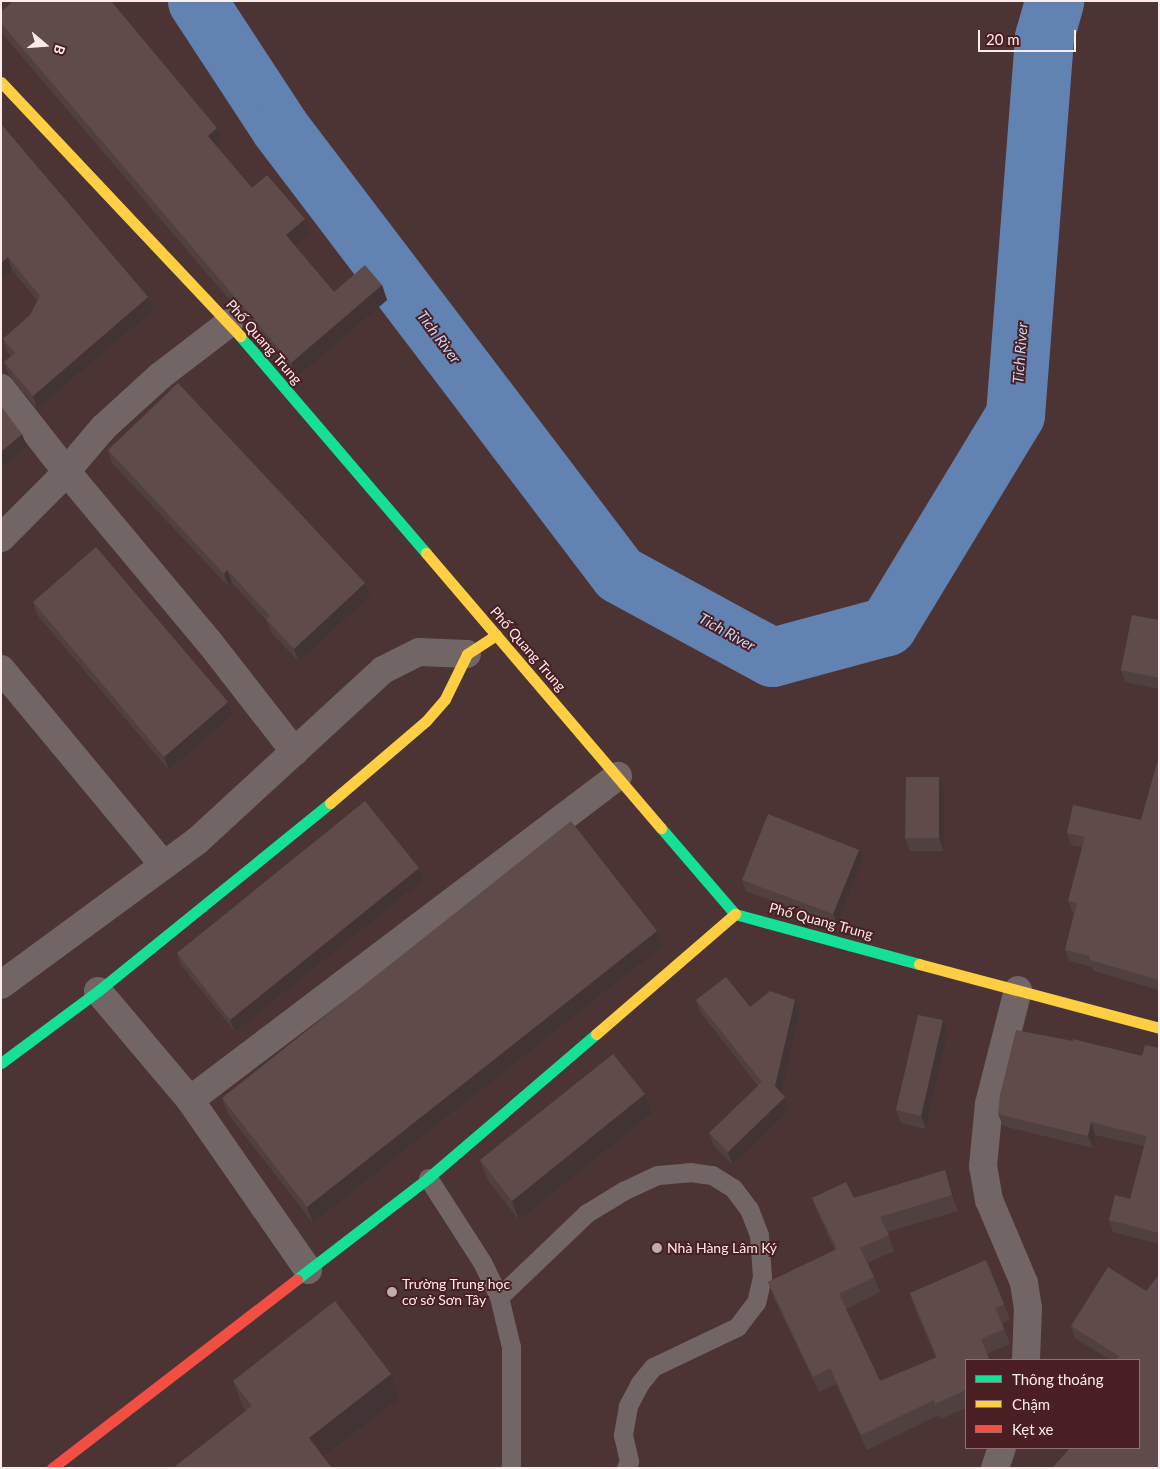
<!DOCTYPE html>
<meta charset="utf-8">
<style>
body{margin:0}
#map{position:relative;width:1160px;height:1469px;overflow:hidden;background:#4c3435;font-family:Lato,sans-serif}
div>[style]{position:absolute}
.river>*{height:59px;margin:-29.5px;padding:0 29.5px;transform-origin:29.5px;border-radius:29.5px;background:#6283b2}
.lane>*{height:19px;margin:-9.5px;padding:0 9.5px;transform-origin:9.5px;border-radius:9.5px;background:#726565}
.street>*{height:28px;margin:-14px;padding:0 14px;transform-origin:14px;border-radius:14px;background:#726565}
.fast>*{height:11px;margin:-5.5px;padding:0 5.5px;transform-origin:5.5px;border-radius:5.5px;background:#16e098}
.slow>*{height:11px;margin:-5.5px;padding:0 5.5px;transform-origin:5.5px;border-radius:5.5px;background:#ffcf43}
.jam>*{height:11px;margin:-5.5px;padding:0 5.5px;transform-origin:5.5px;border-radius:5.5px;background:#f24e42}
.wall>*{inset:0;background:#514040}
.shaded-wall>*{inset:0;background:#423434}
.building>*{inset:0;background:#5e4b4a}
.dots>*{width:14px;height:14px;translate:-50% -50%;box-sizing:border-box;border:2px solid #4a1f23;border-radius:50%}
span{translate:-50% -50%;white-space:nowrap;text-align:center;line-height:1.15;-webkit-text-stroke:4px #4a1f23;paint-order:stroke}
.street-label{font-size:14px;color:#feecec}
.poi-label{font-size:14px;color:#feecec}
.left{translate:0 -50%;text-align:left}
.water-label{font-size:15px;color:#c2d8f6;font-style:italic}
.frame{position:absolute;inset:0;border:2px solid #feecec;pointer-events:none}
.legend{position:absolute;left:965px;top:1359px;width:175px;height:90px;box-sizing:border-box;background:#4a1f23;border:1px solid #927173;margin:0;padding:6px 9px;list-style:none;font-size:15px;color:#feecec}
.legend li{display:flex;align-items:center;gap:10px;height:25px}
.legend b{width:25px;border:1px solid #927173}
.north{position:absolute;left:20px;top:20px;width:50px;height:50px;-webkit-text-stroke:4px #4a1f23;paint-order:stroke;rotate:108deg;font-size:14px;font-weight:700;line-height:20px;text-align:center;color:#feecec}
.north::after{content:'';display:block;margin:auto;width:18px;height:22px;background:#feecec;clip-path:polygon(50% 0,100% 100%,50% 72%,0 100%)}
.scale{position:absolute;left:978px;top:30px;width:98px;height:22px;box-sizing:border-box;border:2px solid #feecec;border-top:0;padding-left:6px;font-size:15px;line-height:18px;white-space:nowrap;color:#feecec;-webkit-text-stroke:4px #4a1f23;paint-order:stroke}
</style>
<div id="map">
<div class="river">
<div style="left:197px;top:1px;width:152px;rotate:56.8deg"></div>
<div style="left:280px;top:128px;width:560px;rotate:52.76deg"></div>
<div style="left:619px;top:574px;width:174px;rotate:28.5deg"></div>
<div style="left:772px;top:657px;width:119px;rotate:-15.1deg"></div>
<div style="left:887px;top:626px;width:247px;rotate:-58.8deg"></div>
<div style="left:1015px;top:415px;width:379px;rotate:-85.6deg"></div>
<div style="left:1044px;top:37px;width:37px;rotate:-74deg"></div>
</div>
<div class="lane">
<div style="left:428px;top:1178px;width:100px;rotate:57.3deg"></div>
<div style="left:482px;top:1262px;width:39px;rotate:64deg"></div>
<div style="left:499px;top:1297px;width:51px;rotate:76.5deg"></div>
<div style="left:511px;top:1347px;width:121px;rotate:90deg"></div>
<div style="left:499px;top:1297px;width:122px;rotate:-43.7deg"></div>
<div style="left:587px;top:1213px;width:42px;rotate:-31.4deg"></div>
<div style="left:623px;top:1191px;width:38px;rotate:-25deg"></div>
<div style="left:658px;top:1175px;width:32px;rotate:-5deg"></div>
<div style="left:690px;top:1172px;width:22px;rotate:8deg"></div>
<div style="left:712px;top:1175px;width:25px;rotate:32deg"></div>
<div style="left:733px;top:1188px;width:26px;rotate:53deg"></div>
<div style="left:749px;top:1209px;width:28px;rotate:69deg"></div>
<div style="left:759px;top:1235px;width:42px;rotate:85.9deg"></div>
<div style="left:762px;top:1277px;width:26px;rotate:103deg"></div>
<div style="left:756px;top:1302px;width:31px;rotate:127deg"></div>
<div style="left:737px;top:1327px;width:93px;rotate:154.5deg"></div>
<div style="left:653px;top:1367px;width:21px;rotate:129deg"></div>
<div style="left:640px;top:1383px;width:26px;rotate:118deg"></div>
<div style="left:628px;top:1406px;width:29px;rotate:100deg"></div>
<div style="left:623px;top:1435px;width:27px;rotate:77deg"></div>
<div style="left:629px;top:1461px;width:8px;rotate:113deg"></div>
</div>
<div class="street">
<div style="left:1px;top:388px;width:105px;rotate:51.9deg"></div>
<div style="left:66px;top:471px;width:224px;rotate:50.1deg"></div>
<div style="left:210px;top:643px;width:138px;rotate:52.1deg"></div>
<div style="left:1px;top:538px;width:81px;rotate:-45deg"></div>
<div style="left:58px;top:481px;width:71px;rotate:-49.6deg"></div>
<div style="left:104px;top:427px;width:76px;rotate:-42.3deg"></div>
<div style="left:160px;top:376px;width:87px;rotate:-37.5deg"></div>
<div style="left:1px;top:669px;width:255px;rotate:50.3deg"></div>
<div style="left:1px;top:985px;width:243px;rotate:-36.3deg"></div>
<div style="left:197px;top:841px;width:253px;rotate:-42.6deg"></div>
<div style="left:383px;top:670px;width:40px;rotate:-26.6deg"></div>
<div style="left:419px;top:652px;width:48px;rotate:2.4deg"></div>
<div style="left:1018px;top:990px;width:118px;rotate:104.3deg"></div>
<div style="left:989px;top:1104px;width:62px;rotate:95.5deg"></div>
<div style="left:983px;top:1166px;width:35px;rotate:80deg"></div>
<div style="left:989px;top:1200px;width:90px;rotate:67.1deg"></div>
<div style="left:1024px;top:1283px;width:25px;rotate:81deg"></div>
<div style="left:1028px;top:1308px;width:52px;rotate:92.2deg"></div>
<div style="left:98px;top:991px;width:143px;rotate:49.8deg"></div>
<div style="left:190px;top:1100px;width:207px;rotate:55.2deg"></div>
<div style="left:190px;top:1100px;width:537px;rotate:-37.13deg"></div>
<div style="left:995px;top:1468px;width:21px;rotate:-71deg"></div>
</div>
<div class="fast">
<div style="left:240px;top:336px;width:286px;rotate:49.4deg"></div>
<div style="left:661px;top:828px;width:113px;rotate:49.3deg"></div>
<div style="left:735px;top:914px;width:191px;rotate:15.2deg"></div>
<div style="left:1px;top:1063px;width:121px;rotate:-36.6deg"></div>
<div style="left:98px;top:991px;width:299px;rotate:-39deg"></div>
<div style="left:297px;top:1279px;width:165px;rotate:-37.6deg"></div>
<div style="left:428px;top:1178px;width:221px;rotate:-40.6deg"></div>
</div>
<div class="slow">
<div style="left:1px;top:82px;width:349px;rotate:46.7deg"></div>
<div style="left:426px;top:553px;width:362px;rotate:49.5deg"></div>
<div style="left:330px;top:803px;width:126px;rotate:-40.5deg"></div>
<div style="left:426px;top:721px;width:29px;rotate:-49deg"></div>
<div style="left:445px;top:699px;width:50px;rotate:-63.9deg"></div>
<div style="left:467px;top:654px;width:35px;rotate:-33deg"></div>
<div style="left:919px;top:964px;width:248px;rotate:14.9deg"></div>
<div style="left:596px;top:1034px;width:184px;rotate:-40.8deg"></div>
</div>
<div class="jam">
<div style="left:52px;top:1468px;width:309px;rotate:-37.6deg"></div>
</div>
<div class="wall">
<div style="clip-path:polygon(1px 12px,222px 142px,217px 147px,252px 188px,310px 233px,295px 246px,334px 292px,382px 285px,387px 300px,296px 378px,1px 32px)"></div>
<div style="clip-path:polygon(1px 124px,148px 297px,153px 310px,37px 409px,9px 375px,4px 362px,11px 356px,7px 352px,3px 339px,30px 315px,38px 301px,12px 270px,1px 280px)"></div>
<div style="clip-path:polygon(108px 450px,370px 596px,299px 662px,271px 632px,267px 621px,232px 583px,229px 587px,112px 463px)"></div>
<div style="clip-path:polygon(33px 602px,228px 702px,233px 715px,169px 770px,37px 615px)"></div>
<div style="clip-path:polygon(1159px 620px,1159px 689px,1125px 682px,1121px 670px)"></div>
<div style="clip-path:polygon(1159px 756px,1159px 990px,1094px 971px,1092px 967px,1069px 961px,1065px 950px,1074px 913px,1072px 912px,1068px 901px,1082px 847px,1071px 845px,1067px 833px,1141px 820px)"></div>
<div style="clip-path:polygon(944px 790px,944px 851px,910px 851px,905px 838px)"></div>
<div style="clip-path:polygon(863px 861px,837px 925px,746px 891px,742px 880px)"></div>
<div style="clip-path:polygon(419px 868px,423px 880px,235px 1032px,181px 965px,177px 953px)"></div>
<div style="clip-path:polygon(657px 931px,663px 946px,313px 1223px,228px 1114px,222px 1098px)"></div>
<div style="clip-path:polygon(696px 1000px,800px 1013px,781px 1093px,785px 1097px,790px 1110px,733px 1165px,714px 1146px,709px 1133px,758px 1086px,701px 1013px)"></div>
<div style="clip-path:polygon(943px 1020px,948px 1033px,926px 1129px,901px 1123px,896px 1110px)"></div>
<div style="clip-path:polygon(1159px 1048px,1159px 1244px,1113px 1232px,1109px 1220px,1130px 1199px,1144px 1146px,1095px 1135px,1093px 1148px,1003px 1126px,998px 1114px)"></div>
<div style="clip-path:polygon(645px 1094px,652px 1113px,519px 1220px,487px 1179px,480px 1160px)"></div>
<div style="clip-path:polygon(945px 1170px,951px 1186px,958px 1211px,887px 1232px,894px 1251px,868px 1263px,874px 1277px,880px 1292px,846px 1309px,880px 1381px,936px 1358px,915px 1309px,910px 1293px,1004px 1304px,1010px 1320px,1002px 1323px,1010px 1344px,987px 1354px,990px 1360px,966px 1360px,966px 1408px,941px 1419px,939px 1415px,867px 1450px,836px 1384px,819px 1392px,774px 1298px,768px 1282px,835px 1250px,818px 1214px,812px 1198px,854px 1198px)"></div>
<div style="clip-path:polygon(1146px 1291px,1139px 1448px,1139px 1360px,1110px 1360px,1075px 1338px,1071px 1326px)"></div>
<div style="clip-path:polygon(391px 1374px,400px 1398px,324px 1457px,246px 1411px,242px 1405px,233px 1381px)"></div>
</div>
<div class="shaded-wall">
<div style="clip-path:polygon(217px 128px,222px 142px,213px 150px,208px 136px)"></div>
<div style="clip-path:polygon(305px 219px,310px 233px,292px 249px,286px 235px)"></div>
<div style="clip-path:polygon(8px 257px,12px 270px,1px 280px,1px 263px)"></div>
<div style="clip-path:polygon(382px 285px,387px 300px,296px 378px,291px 363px)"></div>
<div style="clip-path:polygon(148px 297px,153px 310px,37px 409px,33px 396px)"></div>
<div style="clip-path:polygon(22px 434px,27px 446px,1px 468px,1px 452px)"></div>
<div style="clip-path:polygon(227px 570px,232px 583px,229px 587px,224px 574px)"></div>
<div style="clip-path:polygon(365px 583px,370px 596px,299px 662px,294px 649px)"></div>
<div style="clip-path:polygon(228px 702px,233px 715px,169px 770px,164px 757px)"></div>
<div style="clip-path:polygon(939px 777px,944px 790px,944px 851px,939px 838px)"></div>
<div style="clip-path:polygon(859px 850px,863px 861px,837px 925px,833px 914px)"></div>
<div style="clip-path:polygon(419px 868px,423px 880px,235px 1032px,230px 1020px)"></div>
<div style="clip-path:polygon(657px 931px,663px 946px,313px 1223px,307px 1207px)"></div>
<div style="clip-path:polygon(795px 1000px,800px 1013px,780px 1099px,775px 1086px)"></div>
<div style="clip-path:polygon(943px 1020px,948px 1033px,926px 1129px,921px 1116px)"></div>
<div style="clip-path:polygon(645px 1094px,652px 1113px,519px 1220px,512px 1201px)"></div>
<div style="clip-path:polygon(785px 1097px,790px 1110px,733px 1165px,728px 1152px)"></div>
<div style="clip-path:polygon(1091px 1122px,1095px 1135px,1093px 1148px,1088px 1136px)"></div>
<div style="clip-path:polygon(945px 1170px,951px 1186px,958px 1211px,952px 1195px)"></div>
<div style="clip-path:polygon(391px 1374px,400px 1398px,317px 1462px,309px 1438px)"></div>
</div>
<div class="building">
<div style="clip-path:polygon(13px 1px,111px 1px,217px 128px,208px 136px,252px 188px,267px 175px,305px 219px,286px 235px,334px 292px,365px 265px,382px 285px,291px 363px,1px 23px,1px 12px)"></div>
<div style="clip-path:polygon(1px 124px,148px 297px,33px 396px,4px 362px,15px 353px,3px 339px,30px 315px,40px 296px,8px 257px,1px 263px)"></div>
<div style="clip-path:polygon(178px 383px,365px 583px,294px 649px,266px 619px,270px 616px,227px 570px,224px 574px,108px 450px)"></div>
<div style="clip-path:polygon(1px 406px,22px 434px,1px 452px)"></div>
<div style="clip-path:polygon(96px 547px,228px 702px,164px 757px,33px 602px)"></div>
<div style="clip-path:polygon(1132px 615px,1159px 620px,1159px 678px,1121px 670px)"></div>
<div style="clip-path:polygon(1159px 756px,1159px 980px,1090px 960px,1090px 956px,1065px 950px,1077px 903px,1068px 901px,1085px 837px,1067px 833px,1073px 805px,1141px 820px)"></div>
<div style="clip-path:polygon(906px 777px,939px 777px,939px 838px,905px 838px)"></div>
<div style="clip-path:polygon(365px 801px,419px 868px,230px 1020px,177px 953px)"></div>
<div style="clip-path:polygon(768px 814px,859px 850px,833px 914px,742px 880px)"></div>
<div style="clip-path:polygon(571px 821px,657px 931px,307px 1207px,222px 1098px)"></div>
<div style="clip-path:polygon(726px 977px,750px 1007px,770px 991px,795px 1000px,775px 1086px,785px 1097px,728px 1152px,709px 1133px,762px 1082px,696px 1000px)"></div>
<div style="clip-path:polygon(918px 1015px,943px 1020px,921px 1116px,896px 1110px)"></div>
<div style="clip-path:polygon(1016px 1030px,1073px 1041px,1073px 1039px,1142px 1056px,1145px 1045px,1159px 1048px,1159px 1233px,1109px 1220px,1115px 1195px,1130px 1199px,1147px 1136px,1091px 1122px,1088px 1136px,998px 1114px,1000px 1095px)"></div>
<div style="clip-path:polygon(613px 1054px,645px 1094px,512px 1201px,480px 1160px)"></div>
<div style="clip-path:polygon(945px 1170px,952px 1195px,880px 1217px,889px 1235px,860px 1248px,874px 1277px,839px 1294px,880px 1381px,937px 1357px,910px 1293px,986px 1260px,1004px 1304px,995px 1308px,1004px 1329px,981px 1339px,989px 1358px,982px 1360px,966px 1360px,966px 1390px,935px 1404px,934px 1400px,861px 1435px,830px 1368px,813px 1377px,768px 1282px,837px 1249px,812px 1198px,846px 1182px,854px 1198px)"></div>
<div style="clip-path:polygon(1108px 1267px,1146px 1291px,1159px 1275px,1159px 1468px,1052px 1468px,1070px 1448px,1139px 1448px,1139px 1360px,1115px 1360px,1119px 1356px,1071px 1326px)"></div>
<div style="clip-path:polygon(335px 1301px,391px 1374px,309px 1438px,332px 1468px,173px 1468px,252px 1406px,233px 1381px)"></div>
</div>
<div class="dots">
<div style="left:657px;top:1248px;background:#c0acac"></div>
<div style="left:392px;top:1292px;background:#c0acac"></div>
</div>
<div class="street-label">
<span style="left:264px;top:342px;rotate:49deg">Phố Quang Trung</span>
<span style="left:528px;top:649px;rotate:49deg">Phố Quang Trung</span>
<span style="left:821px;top:921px;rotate:15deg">Phố Quang Trung</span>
</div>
<div class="poi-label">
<span class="left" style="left:667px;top:1248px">Nhà Hàng Lâm Ký</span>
<span class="left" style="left:402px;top:1292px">Trường Trung học<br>cơ sở Sơn Tây</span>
</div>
<div class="water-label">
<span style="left:439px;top:337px;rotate:53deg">Tich River</span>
<span style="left:1020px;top:353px;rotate:-86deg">Tich River</span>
<span style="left:727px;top:632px;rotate:29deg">Tich River</span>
</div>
<div class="frame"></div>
<ul class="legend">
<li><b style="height:6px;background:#16e098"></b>Thông thoáng</li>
<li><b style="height:6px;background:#ffcf43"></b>Chậm</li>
<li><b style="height:6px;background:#f24e42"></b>Kẹt xe</li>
</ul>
<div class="north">B</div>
<div class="scale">20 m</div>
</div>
